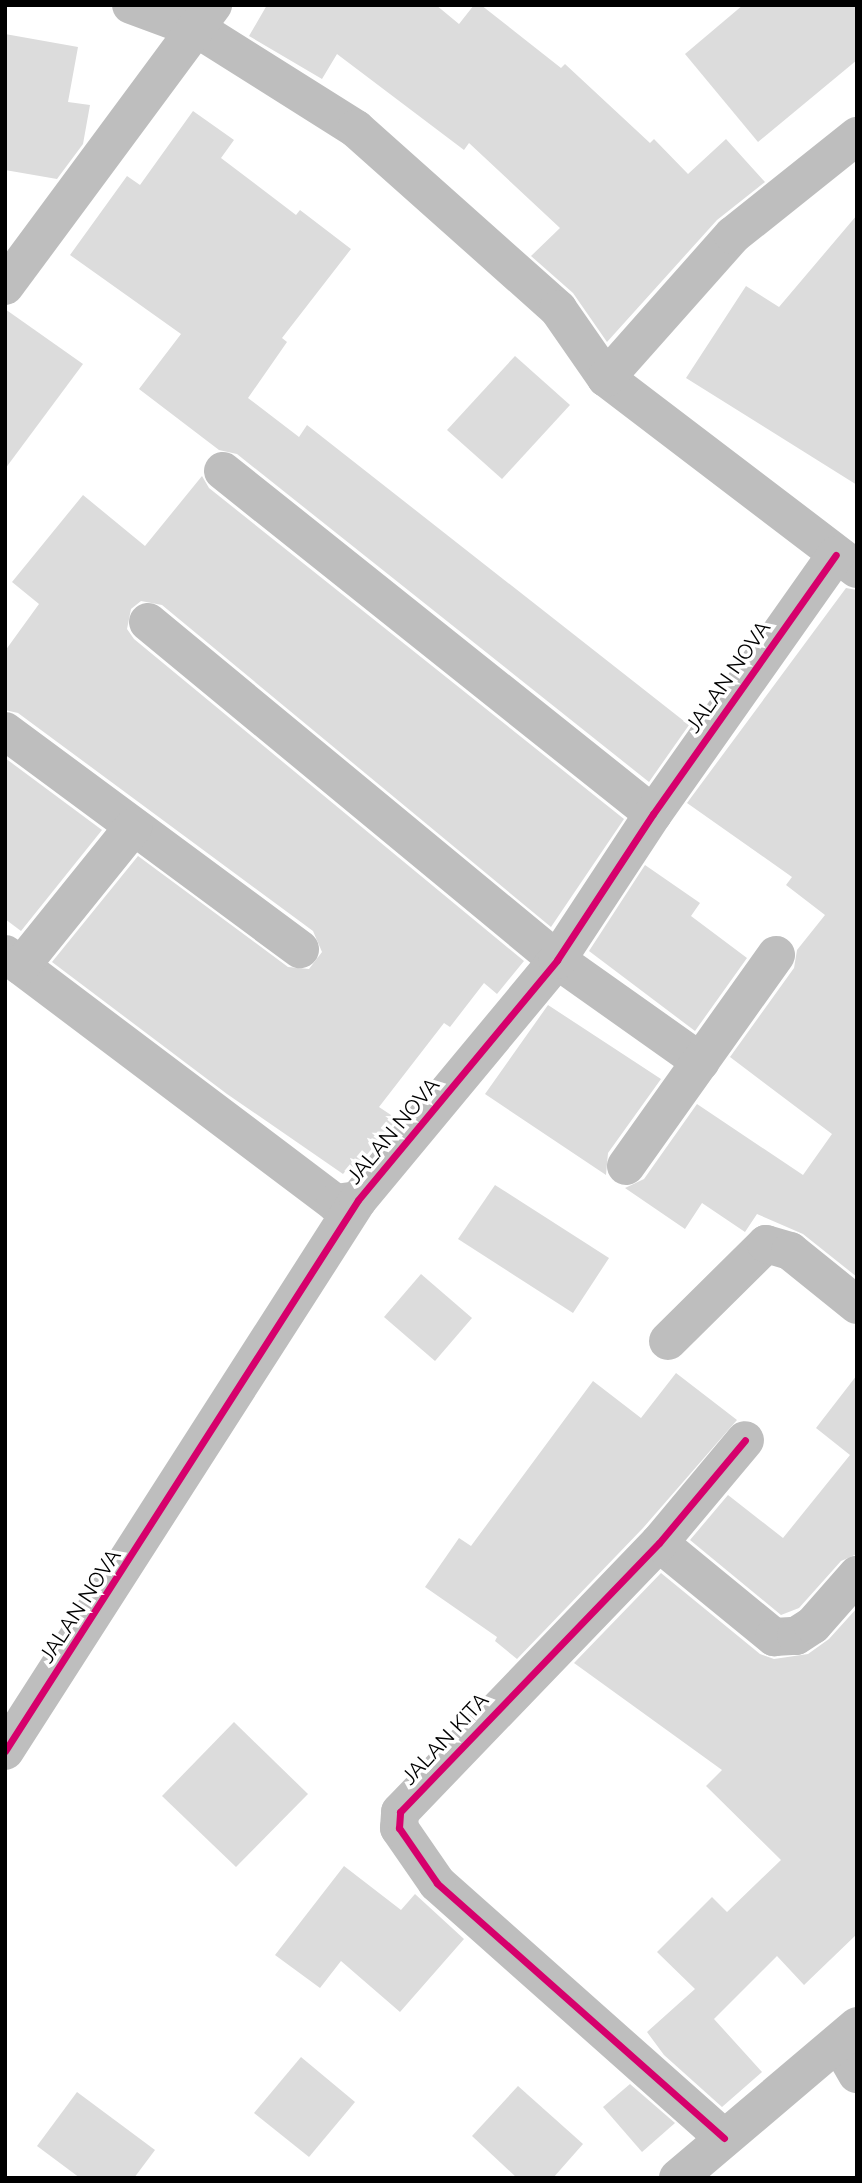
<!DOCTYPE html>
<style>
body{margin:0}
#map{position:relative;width:862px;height:2183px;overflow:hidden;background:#fff;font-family:Raleway,sans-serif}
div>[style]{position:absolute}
.building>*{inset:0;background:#dcdcdc}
.minor>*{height:38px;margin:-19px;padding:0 19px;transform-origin:19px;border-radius:19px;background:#bebebe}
.cycleway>*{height:7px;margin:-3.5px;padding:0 3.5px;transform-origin:3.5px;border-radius:3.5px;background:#d6006c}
span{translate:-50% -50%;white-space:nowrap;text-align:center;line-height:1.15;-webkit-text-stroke:7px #fff;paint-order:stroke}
.street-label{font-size:21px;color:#000}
.frame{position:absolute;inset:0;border:7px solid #000;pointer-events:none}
</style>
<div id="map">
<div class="building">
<div style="clip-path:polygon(267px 5px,436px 5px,459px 24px,474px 5px,481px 5px,561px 68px,565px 64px,650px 143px,654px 139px,688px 174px,726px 139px,765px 182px,717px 220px,607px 342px,573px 293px,531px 256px,560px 228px,469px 143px,464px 150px,337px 54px,322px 79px,249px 36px)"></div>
<div style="clip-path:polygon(743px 5px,857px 5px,857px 60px,758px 142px,685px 54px)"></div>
<div style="clip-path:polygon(5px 34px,78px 47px,68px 102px,90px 105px,83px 144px,57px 179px,5px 170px)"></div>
<div style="clip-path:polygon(193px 111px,234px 140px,221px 158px,296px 215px,300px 210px,351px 249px,282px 338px,287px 342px,248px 398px,299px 437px,307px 425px,689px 725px,649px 782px,237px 454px,219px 450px,139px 389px,181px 334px,70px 255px,127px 176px,140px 185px)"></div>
<div style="clip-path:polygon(857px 215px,857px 485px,686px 378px,746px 286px,779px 307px)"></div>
<div style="clip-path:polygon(5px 309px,83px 364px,5px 469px)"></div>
<div style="clip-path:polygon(515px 356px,570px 405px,502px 479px,447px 430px)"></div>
<div style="clip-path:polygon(202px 476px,209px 488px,624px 819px,551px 927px,162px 605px,141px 601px,131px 609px,127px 629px,134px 639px,524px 961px,497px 994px,484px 983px,450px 1027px,444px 1023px,379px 1107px,397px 1119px,353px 1171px,348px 1168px,343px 1174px,227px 1094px,52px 962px,138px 856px,288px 967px,309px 969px,322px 952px,313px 931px,18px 713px,5px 710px,5px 651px,39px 604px,12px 582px,83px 495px,145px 546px)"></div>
<div style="clip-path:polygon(846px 588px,857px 590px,857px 1277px,803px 1234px,757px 1214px,745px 1232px,702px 1203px,685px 1229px,625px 1188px,644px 1179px,697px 1104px,803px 1175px,832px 1134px,730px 1057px,794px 968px,797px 950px,825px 915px,786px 885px,792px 877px,687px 803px)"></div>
<div style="clip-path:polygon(5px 758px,102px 830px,21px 931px,5px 919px)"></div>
<div style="clip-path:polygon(645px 865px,700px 903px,691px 916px,747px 958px,695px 1031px,589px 951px)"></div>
<div style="clip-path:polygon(548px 1005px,661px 1079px,608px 1153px,606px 1175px,485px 1094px)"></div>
<div style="clip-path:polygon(495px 1185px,609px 1258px,573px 1313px,458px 1239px)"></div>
<div style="clip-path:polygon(421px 1274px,472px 1318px,435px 1361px,384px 1317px)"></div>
<div style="clip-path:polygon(676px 1373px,737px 1420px,643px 1528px,517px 1659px,495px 1641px,497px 1637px,425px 1587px,459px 1538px,471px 1546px,593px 1381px,641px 1418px)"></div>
<div style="clip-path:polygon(857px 1375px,857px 1554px,841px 1561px,799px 1608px,781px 1615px,690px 1540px,728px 1495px,783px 1538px,850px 1455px,816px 1428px)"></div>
<div style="clip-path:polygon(661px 1573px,760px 1654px,774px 1659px,808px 1654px,829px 1639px,857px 1608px,857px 1934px,804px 1985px,777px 1956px,714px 2019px,762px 2072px,722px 2107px,664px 2055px,647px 2032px,695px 1989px,657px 1952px,712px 1897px,727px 1912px,781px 1860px,706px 1786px,722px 1770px,574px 1663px)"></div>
<div style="clip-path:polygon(234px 1722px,308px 1794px,236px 1867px,162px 1796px)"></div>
<div style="clip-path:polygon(344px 1866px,401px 1910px,415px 1894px,464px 1939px,400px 2012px,341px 1961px,320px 1988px,275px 1955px)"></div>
<div style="clip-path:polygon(301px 2057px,355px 2102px,309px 2157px,254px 2113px)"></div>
<div style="clip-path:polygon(630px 2084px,675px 2123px,642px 2152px,603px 2107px)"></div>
<div style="clip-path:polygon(518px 2086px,583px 2144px,553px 2178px,517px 2178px,472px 2136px)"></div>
<div style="clip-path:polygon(77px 2092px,155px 2150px,134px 2178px,80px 2178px,37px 2146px)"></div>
</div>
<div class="minor">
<div style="left:131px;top:5px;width:72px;rotate:20.2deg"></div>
<div style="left:199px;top:30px;width:186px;rotate:32.2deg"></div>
<div style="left:356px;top:129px;width:271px;rotate:41.7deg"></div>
<div style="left:558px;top:309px;width:84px;rotate:55.2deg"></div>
<div style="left:606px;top:378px;width:315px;rotate:37.3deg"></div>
<div style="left:5px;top:286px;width:350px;rotate:-53.5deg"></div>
<div style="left:606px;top:378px;width:191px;rotate:-48.4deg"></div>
<div style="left:733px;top:235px;width:159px;rotate:-38.6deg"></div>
<div style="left:223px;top:471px;width:550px;rotate:38.58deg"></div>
<div style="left:148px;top:622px;width:531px;rotate:39.57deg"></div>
<div style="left:557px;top:960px;width:176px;rotate:35.3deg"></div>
<div style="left:5px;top:731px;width:367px;rotate:36.5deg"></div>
<div style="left:5px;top:954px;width:413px;rotate:37deg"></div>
<div style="left:335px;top:1203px;width:23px;rotate:-7deg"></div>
<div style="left:21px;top:966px;width:179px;rotate:-51.1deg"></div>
<div style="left:626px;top:1166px;width:259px;rotate:-54.6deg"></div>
<div style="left:668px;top:1341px;width:138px;rotate:-44.7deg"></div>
<div style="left:766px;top:1244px;width:25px;rotate:16deg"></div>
<div style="left:790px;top:1251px;width:86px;rotate:38.9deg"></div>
<div style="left:659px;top:1543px;width:149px;rotate:39.3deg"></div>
<div style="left:774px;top:1637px;width:22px;rotate:-3deg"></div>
<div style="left:796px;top:1636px;width:20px;rotate:-33deg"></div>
<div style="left:813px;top:1625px;width:67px;rotate:-48.7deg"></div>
<div style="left:5px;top:1751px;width:654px;rotate:-57.35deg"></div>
<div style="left:358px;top:1200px;width:312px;rotate:-50.3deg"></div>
<div style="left:557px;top:960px;width:175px;rotate:-56.7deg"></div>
<div style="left:653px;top:814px;width:317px;rotate:-54.8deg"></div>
<div style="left:839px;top:2043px;width:36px;rotate:60deg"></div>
<div style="left:724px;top:2138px;width:384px;rotate:-138.4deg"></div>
<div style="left:437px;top:1883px;width:67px;rotate:-124.6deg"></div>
<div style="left:399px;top:1828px;width:16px;rotate:-86deg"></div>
<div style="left:400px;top:1812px;width:373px;rotate:-46.1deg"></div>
<div style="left:659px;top:1543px;width:134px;rotate:-50.1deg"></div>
<div style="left:678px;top:2178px;width:235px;rotate:-40.3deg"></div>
</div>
<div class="cycleway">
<div style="left:5px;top:1751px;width:654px;rotate:-57.35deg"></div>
<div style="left:358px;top:1200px;width:312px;rotate:-50.3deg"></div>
<div style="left:557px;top:960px;width:175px;rotate:-56.7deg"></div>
<div style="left:653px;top:814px;width:317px;rotate:-54.8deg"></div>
<div style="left:724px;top:2138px;width:384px;rotate:-138.4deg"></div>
<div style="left:437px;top:1883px;width:67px;rotate:-124.6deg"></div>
<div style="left:399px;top:1828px;width:16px;rotate:-86deg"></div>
<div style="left:400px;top:1812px;width:373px;rotate:-46.1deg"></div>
<div style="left:659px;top:1543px;width:134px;rotate:-50.1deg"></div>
</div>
<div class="street-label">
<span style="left:728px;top:677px;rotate:-55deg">JALAN NOVA</span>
<span style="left:393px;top:1131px;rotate:-50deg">JALAN NOVA</span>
<span style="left:80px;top:1606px;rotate:-57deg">JALAN NOVA</span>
<span style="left:445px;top:1739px;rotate:-47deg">JALAN KITA</span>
</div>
<div class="frame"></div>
</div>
